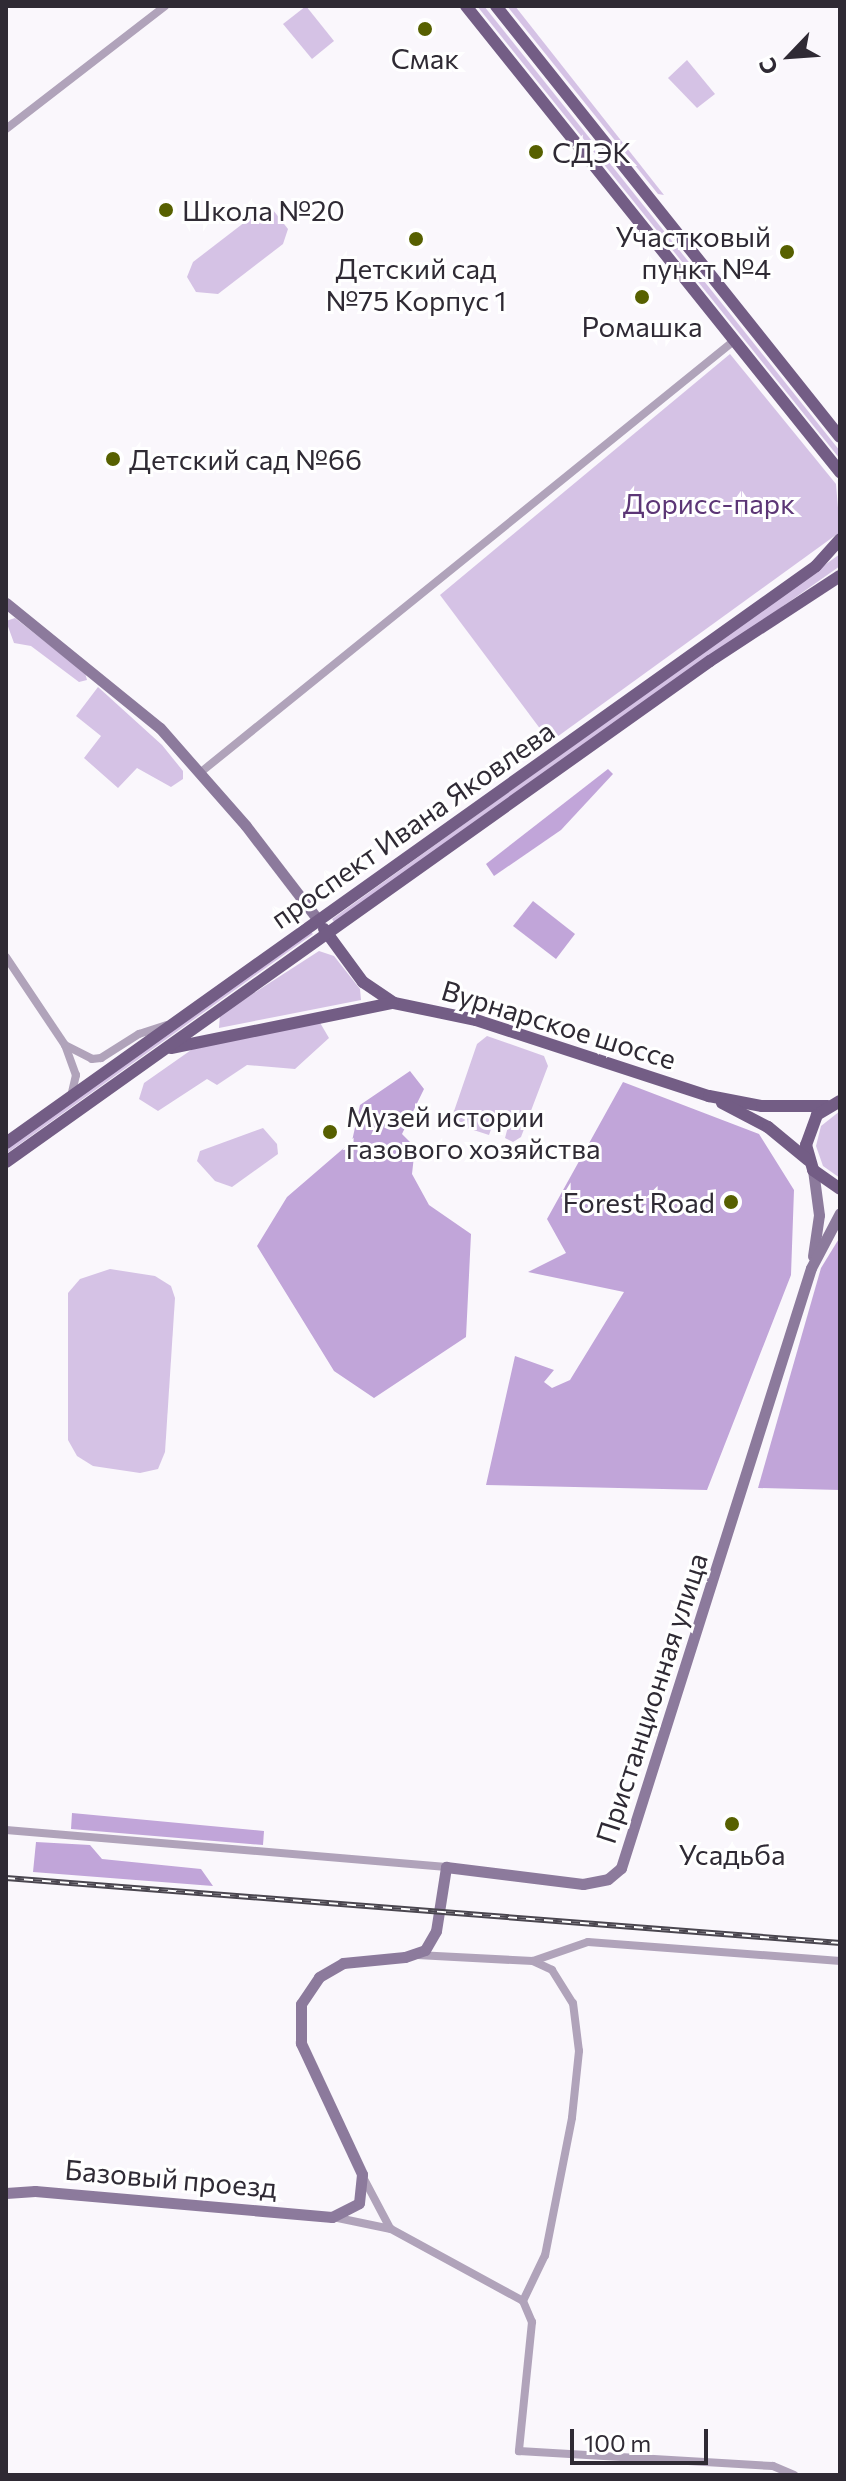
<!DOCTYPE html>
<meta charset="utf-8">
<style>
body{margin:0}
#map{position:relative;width:846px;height:2481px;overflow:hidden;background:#faf7fc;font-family:Commissioner,sans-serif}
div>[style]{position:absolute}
.green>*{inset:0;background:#d5c2e5}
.forest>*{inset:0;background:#c1a5d9}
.street>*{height:8px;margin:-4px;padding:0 4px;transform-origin:4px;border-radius:4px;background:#b0a3ba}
.secondary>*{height:11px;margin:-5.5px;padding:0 5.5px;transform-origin:5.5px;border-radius:5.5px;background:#8c7a9c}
.primary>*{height:12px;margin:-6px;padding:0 6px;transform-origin:6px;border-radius:6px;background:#735d85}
.rail>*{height:6px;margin-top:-3px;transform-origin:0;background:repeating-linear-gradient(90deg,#fff 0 9px,#4a464f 0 18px);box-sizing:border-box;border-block:2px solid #4a464f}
.dots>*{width:22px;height:22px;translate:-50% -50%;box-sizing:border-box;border:4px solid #fff;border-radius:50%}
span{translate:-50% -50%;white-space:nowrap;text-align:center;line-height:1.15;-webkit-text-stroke:6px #fff;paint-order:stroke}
.poi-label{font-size:28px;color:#2f2a34}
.left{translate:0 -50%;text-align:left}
.right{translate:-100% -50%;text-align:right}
.park-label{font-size:28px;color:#5c3676}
.street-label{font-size:28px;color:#2f2a34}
.frame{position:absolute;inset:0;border:8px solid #2f2a34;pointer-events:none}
.north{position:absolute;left:750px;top:16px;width:80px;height:80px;-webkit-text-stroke:6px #fff;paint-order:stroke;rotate:245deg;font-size:22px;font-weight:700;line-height:32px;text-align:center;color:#2f2a34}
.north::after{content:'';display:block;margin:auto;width:28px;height:36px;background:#2f2a34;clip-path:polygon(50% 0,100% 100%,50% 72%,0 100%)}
.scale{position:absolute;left:570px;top:2429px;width:138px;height:36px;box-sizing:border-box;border:4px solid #2f2a34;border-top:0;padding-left:10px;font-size:24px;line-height:28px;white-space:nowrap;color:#2f2a34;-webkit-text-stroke:6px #fff;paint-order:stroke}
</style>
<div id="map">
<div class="green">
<div style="clip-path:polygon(306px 6px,334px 41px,312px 59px,283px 24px)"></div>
<div style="clip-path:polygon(477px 6px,484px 6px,840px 451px,840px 459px)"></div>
<div style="clip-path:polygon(507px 6px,515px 6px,664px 195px,658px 194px)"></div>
<div style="clip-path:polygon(687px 60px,715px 94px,697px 108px,668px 78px)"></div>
<div style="clip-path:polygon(273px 210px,288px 229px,283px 244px,218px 294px,196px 292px,187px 277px,193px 262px,258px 212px)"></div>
<div style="clip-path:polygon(730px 354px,836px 484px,840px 532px,550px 742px,440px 595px)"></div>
<div style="clip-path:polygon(840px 554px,840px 566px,334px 922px,332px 919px)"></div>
<div style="clip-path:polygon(15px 618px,85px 673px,87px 680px,79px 682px,31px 646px,14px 643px,6px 621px)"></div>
<div style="clip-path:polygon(98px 687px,162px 745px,183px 771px,183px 779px,171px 787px,137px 768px,118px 788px,84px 758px,101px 736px,76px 716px)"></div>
<div style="clip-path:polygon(311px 932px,313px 934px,6px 1154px,6px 1149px)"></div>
<div style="clip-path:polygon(319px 951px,334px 956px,360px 989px,361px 1000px,219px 1028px,220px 1015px)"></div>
<div style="clip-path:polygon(319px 1021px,329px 1038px,295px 1069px,247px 1065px,217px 1085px,207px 1079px,158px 1111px,139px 1099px,144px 1083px,194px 1048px)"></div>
<div style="clip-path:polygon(487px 1036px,544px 1056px,548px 1066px,521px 1137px,513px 1142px,505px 1138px,510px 1119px,496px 1115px,489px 1135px,458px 1125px,452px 1117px,477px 1044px)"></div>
<div style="clip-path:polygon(840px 1111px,840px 1178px,823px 1166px,816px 1146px,821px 1126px)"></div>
<div style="clip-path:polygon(263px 1128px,277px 1144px,278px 1154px,232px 1187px,215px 1181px,197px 1161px,200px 1151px)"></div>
<div style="clip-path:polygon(110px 1269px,155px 1276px,171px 1286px,175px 1298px,165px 1452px,158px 1469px,140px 1473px,93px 1466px,77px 1456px,68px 1440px,68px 1293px,80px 1279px)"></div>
</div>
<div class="forest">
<div style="clip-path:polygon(608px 769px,613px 774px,561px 830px,494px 876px,486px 864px)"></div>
<div style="clip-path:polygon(533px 901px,575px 934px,556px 959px,513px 926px)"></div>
<div style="clip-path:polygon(410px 1071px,424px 1089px,402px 1134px,415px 1147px,412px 1174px,429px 1205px,471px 1234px,466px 1337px,374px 1398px,334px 1371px,257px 1246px,287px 1197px,352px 1141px,360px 1105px)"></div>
<div style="clip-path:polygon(623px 1082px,759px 1134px,794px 1190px,791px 1275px,707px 1490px,486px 1485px,515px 1356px,554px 1370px,544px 1382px,552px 1388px,570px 1380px,624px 1292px,528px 1272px,566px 1253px,547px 1219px)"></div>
<div style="clip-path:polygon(840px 1237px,840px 1490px,758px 1488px,821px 1268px)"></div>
<div style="clip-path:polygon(72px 1813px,264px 1831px,263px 1845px,71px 1829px)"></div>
<div style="clip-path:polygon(36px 1842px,90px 1845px,102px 1859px,201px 1869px,213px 1886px,33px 1872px)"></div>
</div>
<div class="street">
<div style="left:6px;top:129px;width:201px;rotate:-37.7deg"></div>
<div style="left:201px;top:772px;width:687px;rotate:-38.97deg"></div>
<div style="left:6px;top:957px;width:106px;rotate:56.2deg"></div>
<div style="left:65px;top:1045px;width:32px;rotate:70deg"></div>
<div style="left:76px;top:1075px;width:22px;rotate:103deg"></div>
<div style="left:65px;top:1045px;width:30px;rotate:27deg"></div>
<div style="left:92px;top:1059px;width:9px;rotate:-6deg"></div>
<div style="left:101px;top:1058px;width:45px;rotate:-32.3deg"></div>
<div style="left:139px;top:1034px;width:29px;rotate:-18deg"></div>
<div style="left:6px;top:1830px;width:442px;rotate:4.8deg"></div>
<div style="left:417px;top:1955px;width:116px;rotate:3deg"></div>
<div style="left:533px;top:1961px;width:21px;rotate:25deg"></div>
<div style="left:552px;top:1970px;width:39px;rotate:58deg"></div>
<div style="left:573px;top:2003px;width:48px;rotate:82.9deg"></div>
<div style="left:579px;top:2051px;width:67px;rotate:96deg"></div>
<div style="left:572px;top:2118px;width:140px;rotate:101.1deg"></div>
<div style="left:545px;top:2255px;width:51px;rotate:115.6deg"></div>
<div style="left:533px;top:1961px;width:58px;rotate:-19.1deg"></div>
<div style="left:588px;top:1942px;width:253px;rotate:4.3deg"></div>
<div style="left:363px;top:2177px;width:58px;rotate:62.1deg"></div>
<div style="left:333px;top:2217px;width:59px;rotate:11.7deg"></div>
<div style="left:391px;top:2229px;width:150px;rotate:28.6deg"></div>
<div style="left:523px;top:2301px;width:23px;rotate:67deg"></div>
<div style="left:532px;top:2322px;width:130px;rotate:95.8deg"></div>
<div style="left:519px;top:2451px;width:254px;rotate:3.4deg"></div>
<div style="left:773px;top:2466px;width:23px;rotate:23deg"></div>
</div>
<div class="secondary">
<div style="left:6px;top:603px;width:198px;rotate:39.1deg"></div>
<div style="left:160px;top:728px;width:130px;rotate:48.7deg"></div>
<div style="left:246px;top:826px;width:118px;rotate:52.5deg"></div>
<div style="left:813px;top:1256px;width:41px;rotate:-81.7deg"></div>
<div style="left:819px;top:1215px;width:45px;rotate:-97.6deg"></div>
<div style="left:6px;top:2193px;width:29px;rotate:-4deg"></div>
<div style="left:35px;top:2191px;width:298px;rotate:5deg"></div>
<div style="left:332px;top:2217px;width:30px;rotate:-27deg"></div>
<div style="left:359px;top:2203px;width:29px;rotate:-84deg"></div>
<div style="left:362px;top:2174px;width:145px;rotate:-115deg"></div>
<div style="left:301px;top:2043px;width:39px;rotate:-90deg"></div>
<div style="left:301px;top:2004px;width:32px;rotate:-56deg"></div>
<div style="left:319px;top:1977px;width:28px;rotate:-30deg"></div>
<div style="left:343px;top:1963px;width:62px;rotate:-5.5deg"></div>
<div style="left:405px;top:1957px;width:21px;rotate:-19deg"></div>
<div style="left:425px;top:1950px;width:22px;rotate:-60deg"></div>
<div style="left:436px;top:1931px;width:65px;rotate:-81.1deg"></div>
<div style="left:446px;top:1867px;width:138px;rotate:7.1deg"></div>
<div style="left:583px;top:1884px;width:25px;rotate:-11deg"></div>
<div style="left:608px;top:1879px;width:17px;rotate:-40deg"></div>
<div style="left:621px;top:1868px;width:629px;rotate:-72.43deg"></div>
<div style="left:811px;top:1268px;width:62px;rotate:-62.2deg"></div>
</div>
<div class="primary">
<div style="left:466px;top:6px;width:598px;rotate:51.25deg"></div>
<div style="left:496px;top:6px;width:551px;rotate:51.41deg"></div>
<div style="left:324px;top:929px;width:66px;rotate:53.7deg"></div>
<div style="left:363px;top:982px;width:37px;rotate:34deg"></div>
<div style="left:394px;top:1003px;width:84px;rotate:11.7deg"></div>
<div style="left:476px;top:1020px;width:245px;rotate:18.1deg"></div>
<div style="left:709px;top:1096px;width:54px;rotate:10.7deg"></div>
<div style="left:762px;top:1106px;width:66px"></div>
<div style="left:171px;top:1048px;width:226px;rotate:-11.5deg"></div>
<div style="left:840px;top:1101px;width:27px;rotate:149deg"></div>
<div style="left:817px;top:1115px;width:32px;rotate:110deg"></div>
<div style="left:806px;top:1145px;width:26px;rotate:74deg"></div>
<div style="left:813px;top:1170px;width:33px;rotate:35deg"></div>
<div style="left:722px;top:1103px;width:52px;rotate:27.6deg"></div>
<div style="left:768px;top:1127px;width:52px;rotate:39.5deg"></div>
<div style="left:6px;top:1143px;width:994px;rotate:-35.46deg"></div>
<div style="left:816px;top:566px;width:36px;rotate:-48deg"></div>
<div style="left:6px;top:1162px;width:864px;rotate:-35.44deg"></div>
<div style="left:710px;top:661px;width:155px;rotate:-33.2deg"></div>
</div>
<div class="rail">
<div style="left:6px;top:1878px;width:837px;rotate:4.46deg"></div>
</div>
<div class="dots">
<div style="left:425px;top:29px;background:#576000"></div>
<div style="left:536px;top:152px;background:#576000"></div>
<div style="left:166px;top:210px;background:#576000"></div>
<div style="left:416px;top:239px;background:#576000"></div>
<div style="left:787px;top:252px;background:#576000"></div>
<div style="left:642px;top:297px;background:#576000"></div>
<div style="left:113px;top:459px;background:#576000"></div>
<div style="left:330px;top:1132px;background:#576000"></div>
<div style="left:731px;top:1202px;background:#576000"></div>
<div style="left:732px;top:1824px;background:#576000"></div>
</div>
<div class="poi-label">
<span style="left:425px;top:58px">Смак</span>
<span class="left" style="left:552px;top:152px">СДЭК</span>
<span class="left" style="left:182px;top:210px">Школа №20</span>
<span class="right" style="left:771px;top:252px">Участковый<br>пункт №4</span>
<span style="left:416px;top:284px">Детский сад<br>№75 Корпус 1</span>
<span style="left:642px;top:326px">Ромашка</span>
<span class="left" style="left:129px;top:459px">Детский сад №66</span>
<span class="left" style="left:346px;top:1132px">Музей истории<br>газового хозяйства</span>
<span class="right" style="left:715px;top:1202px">Forest Road</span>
<span style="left:732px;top:1854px">Усадьба</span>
</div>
<div class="park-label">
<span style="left:709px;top:503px">Дорисс-парк</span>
</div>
<div class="street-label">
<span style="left:412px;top:824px;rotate:-35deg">проспект Ивана Яковлева</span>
<span style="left:559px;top:1024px;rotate:17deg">Вурнарское шоссе</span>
<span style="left:651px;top:1698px;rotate:-72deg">Пристанционная улица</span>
<span style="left:171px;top:2178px;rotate:5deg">Базовый проезд</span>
</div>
<div class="frame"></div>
<div class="north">С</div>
<div class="scale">100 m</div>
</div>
